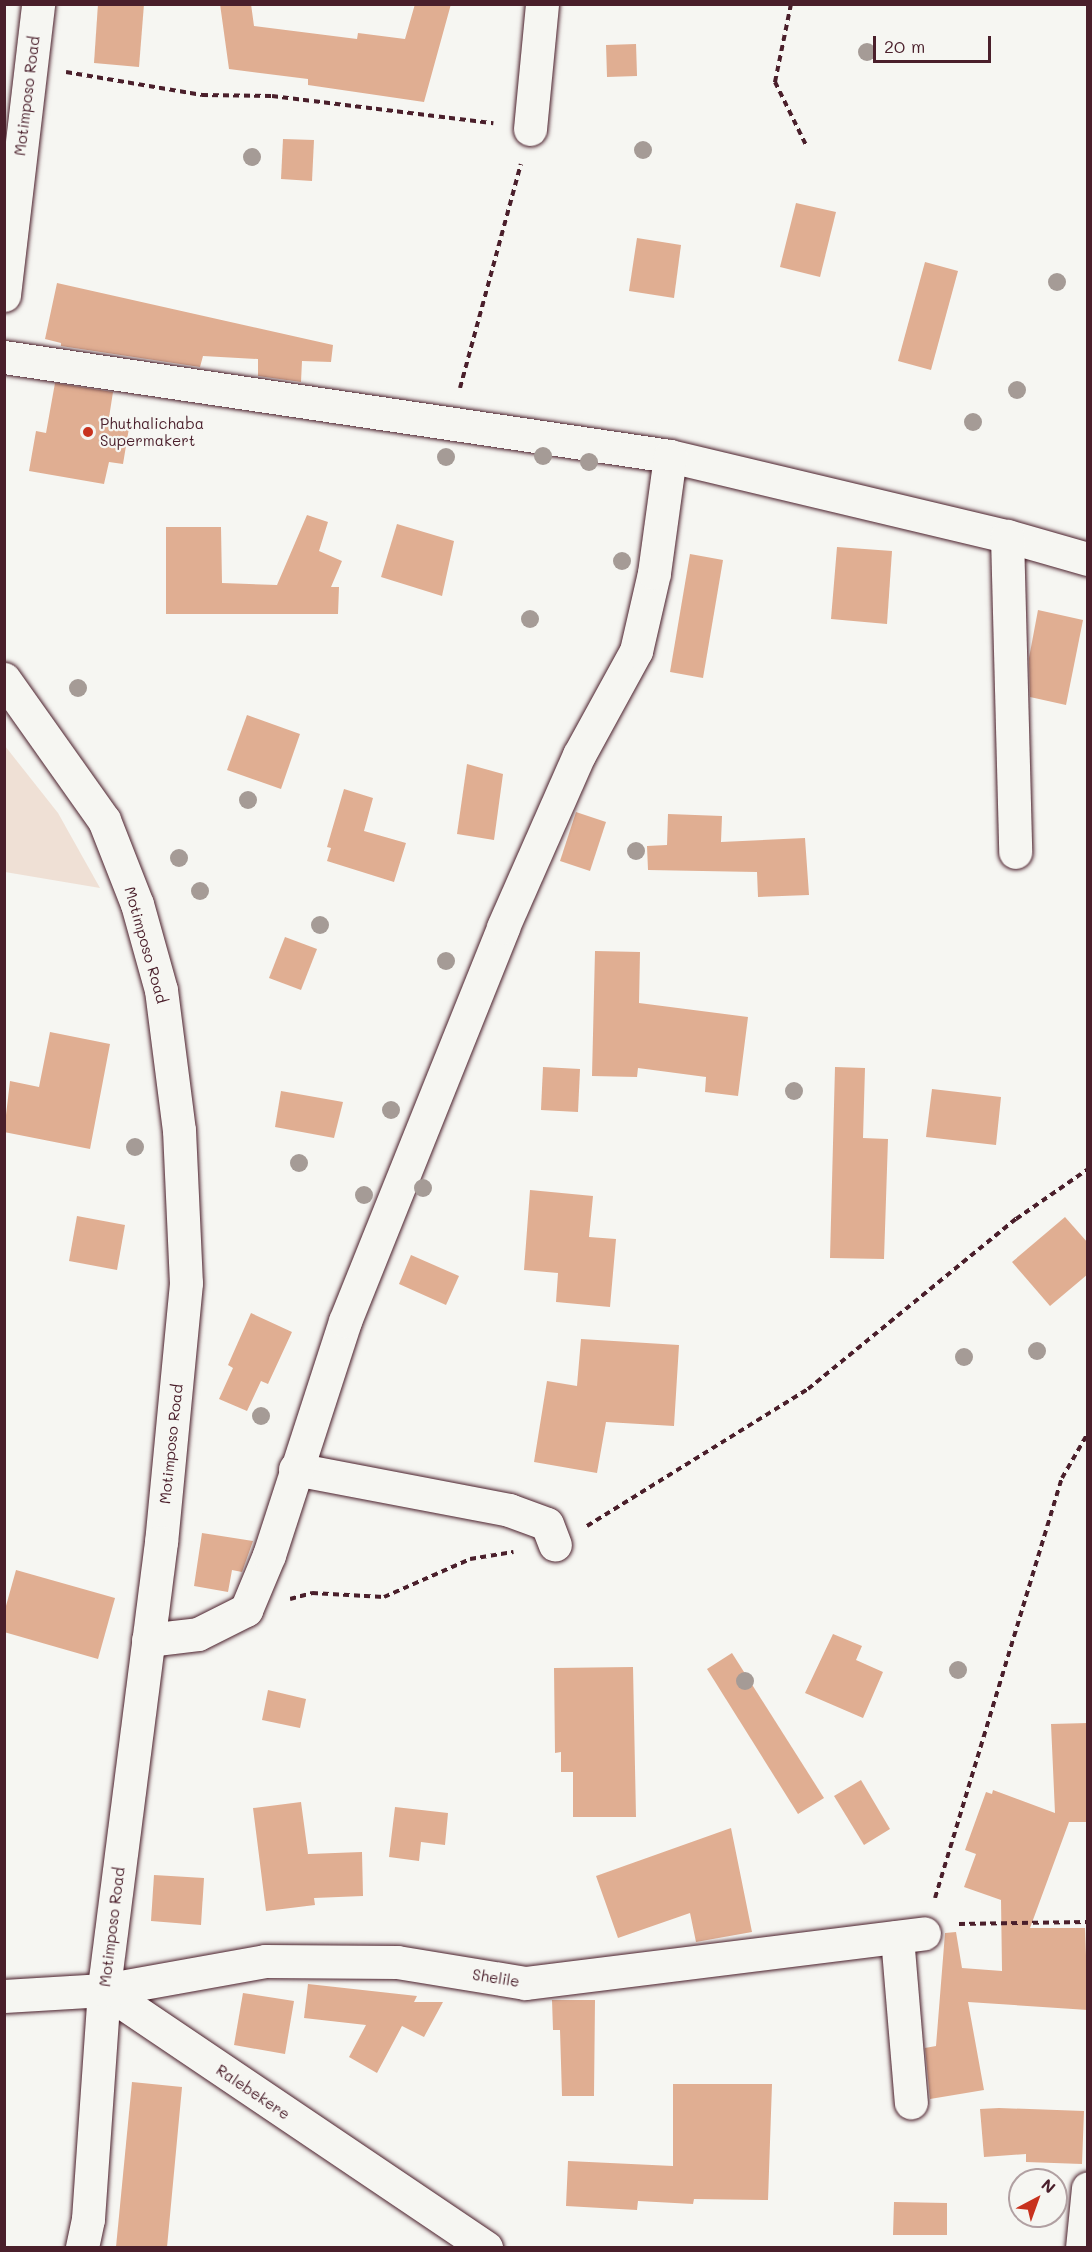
<!DOCTYPE html>
<style>
body{margin:0}
#map{position:relative;width:1092px;height:2252px;overflow:hidden;background:#f6f6f2;font-family:Mali,sans-serif}
div>[style]{position:absolute}
.built>*{inset:0;background:#efe0d5}
.building>*{inset:0;background:#e0ae92}
.path>*{height:4px;margin-top:-2px;transform-origin:0;background:repeating-linear-gradient(90deg,#4a1f2b 0 6px,transparent 0 10.5px)}
.roads{filter:drop-shadow(0 0 2px #4a1f2b) drop-shadow(0 0 2px #4a1f2b)}
.minor>*{height:33px;margin:-16.5px;padding:0 16.5px;transform-origin:16.5px;border-radius:16.5px;background:#f6f6f2}
.trees>*{width:18px;height:18px;margin:-9px;border-radius:50%;background:#a59b96}
.dots>*{width:16px;height:16px;translate:-50% -50%;box-sizing:border-box;border:3px solid #f6f6f2;border-radius:50%}
span{translate:-50% -50%;white-space:nowrap;text-align:center;line-height:1.15;-webkit-text-stroke:4.5px #f6f6f2;paint-order:stroke}
.street-label{font-size:15px;color:#4a1f2b}
.poi-label{font-size:15px;color:#4a1f2b}
.left{translate:0 -50%;text-align:left}
.frame{position:absolute;inset:0;border:6px solid #4a1f2b;pointer-events:none}
.north{position:absolute;left:1008px;top:2168px;width:60px;height:60px;box-sizing:border-box;background:#f6f6f2;border:2px solid #b1a0a2;border-radius:50%;rotate:41deg;font-size:16px;font-weight:700;line-height:24px;text-align:center;color:#4a1f2b}
.north::after{content:'';display:block;margin:auto;width:21px;height:27px;background:#c8321e;clip-path:polygon(50% 0,100% 100%,50% 72%,0 100%)}
.scale{position:absolute;left:873px;top:36px;width:118px;height:27px;box-sizing:border-box;border:3px solid #4a1f2b;border-top:0;padding-left:8px;font-size:18px;line-height:21px;white-space:nowrap;color:#4a1f2b;-webkit-text-stroke:4px #f6f6f2;paint-order:stroke}
</style>
<div id="map">
<div class="built">
<div style="clip-path:polygon(5px 746px,58px 813px,100px 888px,5px 872px)"></div>
</div>
<div class="building">
<div style="clip-path:polygon(98px 4px,144px 4px,139px 67px,94px 63px)"></div>
<div style="clip-path:polygon(220px 4px,251px 4px,254px 26px,357px 39px,358px 33px,405px 39px,415px 4px,451px 4px,424px 102px,308px 85px,308px 79px,229px 69px)"></div>
<div style="clip-path:polygon(636px 44px,637px 76px,607px 77px,606px 45px)"></div>
<div style="clip-path:polygon(283px 139px,314px 140px,312px 181px,281px 179px)"></div>
<div style="clip-path:polygon(796px 203px,836px 212px,820px 277px,780px 267px)"></div>
<div style="clip-path:polygon(637px 238px,681px 245px,674px 298px,629px 291px)"></div>
<div style="clip-path:polygon(925px 262px,958px 271px,931px 370px,898px 361px)"></div>
<div style="clip-path:polygon(57px 283px,333px 345px,331px 362px,302px 361px,301px 382px,258px 376px,258px 359px,203px 356px,200px 367px,61px 346px,61px 343px,45px 339px)"></div>
<div style="clip-path:polygon(55px 383px,113px 392px,108px 424px,129px 428px,123px 464px,109px 462px,104px 484px,29px 471px,36px 431px,46px 433px)"></div>
<div style="clip-path:polygon(307px 515px,328px 522px,319px 551px,342px 561px,331px 587px,339px 587px,338px 614px,166px 614px,166px 527px,221px 527px,222px 583px,277px 585px)"></div>
<div style="clip-path:polygon(397px 524px,454px 541px,442px 596px,381px 577px)"></div>
<div style="clip-path:polygon(837px 547px,892px 551px,887px 624px,831px 619px)"></div>
<div style="clip-path:polygon(690px 554px,723px 560px,703px 678px,670px 672px)"></div>
<div style="clip-path:polygon(1038px 610px,1083px 620px,1066px 705px,1030px 697px,1029px 658px)"></div>
<div style="clip-path:polygon(247px 715px,300px 734px,281px 789px,227px 770px)"></div>
<div style="clip-path:polygon(467px 764px,503px 774px,494px 840px,457px 834px)"></div>
<div style="clip-path:polygon(344px 789px,373px 798px,364px 831px,406px 843px,394px 882px,327px 861px,331px 848px,327px 847px)"></div>
<div style="clip-path:polygon(576px 812px,606px 822px,590px 871px,560px 861px)"></div>
<div style="clip-path:polygon(668px 814px,722px 816px,721px 842px,805px 838px,809px 895px,758px 897px,757px 872px,648px 870px,647px 846px,667px 845px)"></div>
<div style="clip-path:polygon(285px 937px,317px 949px,301px 990px,269px 978px)"></div>
<div style="clip-path:polygon(595px 951px,640px 952px,639px 1003px,748px 1017px,738px 1096px,705px 1092px,706px 1077px,638px 1068px,637px 1077px,592px 1076px)"></div>
<div style="clip-path:polygon(50px 1032px,110px 1044px,90px 1149px,4px 1132px,10px 1081px,39px 1087px)"></div>
<div style="clip-path:polygon(543px 1067px,580px 1069px,578px 1112px,541px 1110px)"></div>
<div style="clip-path:polygon(835px 1067px,865px 1068px,863px 1138px,888px 1139px,884px 1259px,830px 1258px)"></div>
<div style="clip-path:polygon(932px 1089px,1001px 1097px,996px 1145px,926px 1137px)"></div>
<div style="clip-path:polygon(281px 1091px,343px 1102px,334px 1138px,275px 1127px)"></div>
<div style="clip-path:polygon(530px 1190px,593px 1196px,589px 1237px,616px 1239px,610px 1307px,556px 1302px,558px 1273px,524px 1270px)"></div>
<div style="clip-path:polygon(77px 1216px,125px 1225px,117px 1270px,69px 1261px)"></div>
<div style="clip-path:polygon(1065px 1217px,1088px 1243px,1088px 1274px,1050px 1306px,1012px 1262px)"></div>
<div style="clip-path:polygon(411px 1255px,459px 1276px,446px 1305px,399px 1284px)"></div>
<div style="clip-path:polygon(251px 1313px,292px 1332px,268px 1384px,261px 1381px,247px 1411px,219px 1399px,233px 1368px,228px 1365px)"></div>
<div style="clip-path:polygon(581px 1339px,679px 1345px,674px 1426px,606px 1422px,597px 1473px,534px 1462px,547px 1381px,577px 1386px)"></div>
<div style="clip-path:polygon(202px 1533px,253px 1541px,242px 1572px,232px 1570px,228px 1592px,194px 1586px)"></div>
<div style="clip-path:polygon(16px 1570px,115px 1598px,98px 1659px,4px 1632px,4px 1613px)"></div>
<div style="clip-path:polygon(833px 1634px,862px 1646px,856px 1660px,883px 1672px,863px 1718px,805px 1693px)"></div>
<div style="clip-path:polygon(732px 1653px,824px 1798px,798px 1814px,707px 1669px)"></div>
<div style="clip-path:polygon(633px 1667px,636px 1817px,573px 1817px,573px 1772px,561px 1772px,561px 1752px,555px 1753px,554px 1668px)"></div>
<div style="clip-path:polygon(268px 1690px,306px 1699px,300px 1728px,262px 1720px)"></div>
<div style="clip-path:polygon(1088px 1723px,1088px 1822px,1069px 1822px,1030px 1928px,1085px 1928px,1088px 2010px,968px 2002px,984px 2090px,930px 2099px,925px 2048px,936px 2046px,945px 1933px,956px 1932px,962px 1968px,1002px 1971px,1001px 1900px,964px 1887px,976px 1854px,965px 1850px,986px 1792px,992px 1794px,993px 1790px,1055px 1813px,1051px 1724px)"></div>
<div style="clip-path:polygon(861px 1780px,890px 1829px,864px 1845px,834px 1796px)"></div>
<div style="clip-path:polygon(301px 1802px,308px 1854px,362px 1852px,363px 1896px,314px 1898px,315px 1905px,266px 1911px,253px 1808px)"></div>
<div style="clip-path:polygon(395px 1807px,448px 1813px,445px 1845px,421px 1842px,419px 1861px,389px 1857px)"></div>
<div style="clip-path:polygon(731px 1828px,752px 1932px,696px 1942px,690px 1913px,618px 1938px,596px 1876px)"></div>
<div style="clip-path:polygon(154px 1875px,204px 1878px,201px 1925px,151px 1921px)"></div>
<div style="clip-path:polygon(308px 1984px,417px 1996px,414px 2002px,443px 2002px,424px 2037px,402px 2026px,377px 2073px,349px 2057px,366px 2025px,304px 2018px)"></div>
<div style="clip-path:polygon(243px 1993px,294px 2001px,285px 2054px,234px 2045px)"></div>
<div style="clip-path:polygon(552px 2000px,595px 2000px,594px 2096px,562px 2096px,560px 2030px,553px 2030px)"></div>
<div style="clip-path:polygon(132px 2082px,182px 2087px,167px 2247px,116px 2247px)"></div>
<div style="clip-path:polygon(673px 2084px,772px 2084px,768px 2200px,694px 2199px,693px 2204px,638px 2201px,637px 2210px,566px 2206px,568px 2161px,673px 2166px)"></div>
<div style="clip-path:polygon(999px 2108px,1084px 2111px,1082px 2164px,1026px 2162px,1026px 2154px,984px 2157px,980px 2109px)"></div>
<div style="clip-path:polygon(894px 2202px,947px 2203px,947px 2235px,893px 2235px)"></div>
</div>
<div class="path">
<div style="left:791px;top:4px;width:80px;rotate:101.6deg"></div>
<div style="left:775px;top:82px;width:72px;rotate:63.8deg"></div>
<div style="left:66px;top:72px;width:138px;rotate:9.6deg"></div>
<div style="left:202px;top:95px;width:70px;rotate:0.8deg"></div>
<div style="left:272px;top:96px;width:223px;rotate:7deg"></div>
<div style="left:460px;top:388px;width:232px;rotate:-74.8deg"></div>
<div style="left:587px;top:1526px;width:260px;rotate:-31.8deg"></div>
<div style="left:808px;top:1389px;width:269px;rotate:-39.3deg"></div>
<div style="left:1016px;top:1219px;width:88px;rotate:-34.8deg"></div>
<div style="left:290px;top:1599px;width:23px;rotate:-15deg"></div>
<div style="left:312px;top:1593px;width:72px;rotate:3.2deg"></div>
<div style="left:384px;top:1597px;width:94px;rotate:-23.8deg"></div>
<div style="left:470px;top:1559px;width:44px;rotate:-9.2deg"></div>
<div style="left:935px;top:1898px;width:439px;rotate:-73.2deg"></div>
<div style="left:1062px;top:1478px;width:52px;rotate:-60deg"></div>
<div style="left:959px;top:1924px;width:129px;rotate:-0.9deg"></div>
</div>
<div class="roads">
<div class="minor">
<div style="left:530px;top:129px;width:126px;rotate:-84.5deg"></div>
<div style="left:4px;top:295px;width:293px;rotate:-83.3deg"></div>
<div style="left:4px;top:357px;width:673px;rotate:8.46deg"></div>
<div style="left:670px;top:456px;width:346px;rotate:13.4deg"></div>
<div style="left:1007px;top:536px;width:84px;rotate:15.9deg"></div>
<div style="left:1007px;top:536px;width:316px;rotate:88.5deg"></div>
<div style="left:4px;top:679px;width:173px;rotate:54.7deg"></div>
<div style="left:104px;top:820px;width:90px;rotate:68.6deg"></div>
<div style="left:137px;top:904px;width:89px;rotate:74.4deg"></div>
<div style="left:161px;top:990px;width:141px;rotate:82.7deg"></div>
<div style="left:179px;top:1130px;width:153px;rotate:87.4deg"></div>
<div style="left:186px;top:1283px;width:260px;rotate:95.5deg"></div>
<div style="left:161px;top:1542px;width:452px;rotate:97.3deg"></div>
<div style="left:104px;top:1990px;width:230px;rotate:94deg"></div>
<div style="left:88px;top:2219px;width:30px;rotate:102deg"></div>
<div style="left:295px;top:1469px;width:218px;rotate:10.8deg"></div>
<div style="left:509px;top:1510px;width:40px;rotate:20.2deg"></div>
<div style="left:547px;top:1524px;width:22px;rotate:69deg"></div>
<div style="left:148px;top:1640px;width:50px;rotate:-6.8deg"></div>
<div style="left:198px;top:1634px;width:54px;rotate:-26.6deg"></div>
<div style="left:246px;top:1610px;width:60px;rotate:-67.3deg"></div>
<div style="left:269px;top:1555px;width:246px;rotate:-72deg"></div>
<div style="left:345px;top:1321px;width:424px;rotate:-68.1deg"></div>
<div style="left:503px;top:927px;width:188px;rotate:-66.2deg"></div>
<div style="left:579px;top:755px;width:119px;rotate:-61.3deg"></div>
<div style="left:636px;top:651px;width:80px;rotate:-77deg"></div>
<div style="left:654px;top:573px;width:118px;rotate:-82.2deg"></div>
<div style="left:897px;top:1937px;width:166px;rotate:85.2deg"></div>
<div style="left:104px;top:1990px;width:461px;rotate:34deg"></div>
<div style="left:4px;top:1996px;width:100px;rotate:-3.4deg"></div>
<div style="left:104px;top:1990px;width:164px;rotate:-10.2deg"></div>
<div style="left:265px;top:1961px;width:132px;rotate:0.4deg"></div>
<div style="left:397px;top:1962px;width:130px;rotate:9.3deg"></div>
<div style="left:525px;top:1983px;width:402px;rotate:-7.1deg"></div>
<div style="left:1082px;top:2248px;width:60px;rotate:-84.3deg"></div>
</div>
</div>
<div class="trees">
<div style="left:867px;top:52px"></div>
<div style="left:643px;top:150px"></div>
<div style="left:252px;top:157px"></div>
<div style="left:1057px;top:282px"></div>
<div style="left:1017px;top:390px"></div>
<div style="left:973px;top:422px"></div>
<div style="left:543px;top:456px"></div>
<div style="left:446px;top:457px"></div>
<div style="left:589px;top:462px"></div>
<div style="left:622px;top:561px"></div>
<div style="left:530px;top:619px"></div>
<div style="left:78px;top:688px"></div>
<div style="left:248px;top:800px"></div>
<div style="left:636px;top:851px"></div>
<div style="left:179px;top:858px"></div>
<div style="left:200px;top:891px"></div>
<div style="left:320px;top:925px"></div>
<div style="left:446px;top:961px"></div>
<div style="left:794px;top:1091px"></div>
<div style="left:391px;top:1110px"></div>
<div style="left:135px;top:1147px"></div>
<div style="left:299px;top:1163px"></div>
<div style="left:423px;top:1188px"></div>
<div style="left:364px;top:1195px"></div>
<div style="left:1037px;top:1351px"></div>
<div style="left:964px;top:1357px"></div>
<div style="left:261px;top:1416px"></div>
<div style="left:958px;top:1670px"></div>
<div style="left:745px;top:1681px"></div>
</div>
<div class="dots">
<div style="left:88px;top:432px;background:#c8321e"></div>
</div>
<div class="street-label">
<span style="left:27px;top:96px;rotate:-83deg">Motimposo Road</span>
<span style="left:146px;top:945px;rotate:74deg">Motimposo Road</span>
<span style="left:171px;top:1444px;rotate:-84deg">Motimposo Road</span>
<span style="left:112px;top:1927px;rotate:-83deg">Motimposo Road</span>
<span style="left:496px;top:1978px;rotate:9deg">Shelile</span>
<span style="left:253px;top:2092px;rotate:34deg">Ralebekere</span>
</div>
<div class="poi-label">
<span class="left" style="left:100px;top:432px">Phuthalichaba<br>Supermakert</span>
</div>
<div class="frame"></div>
<div class="north">N</div>
<div class="scale">20 m</div>
</div>
